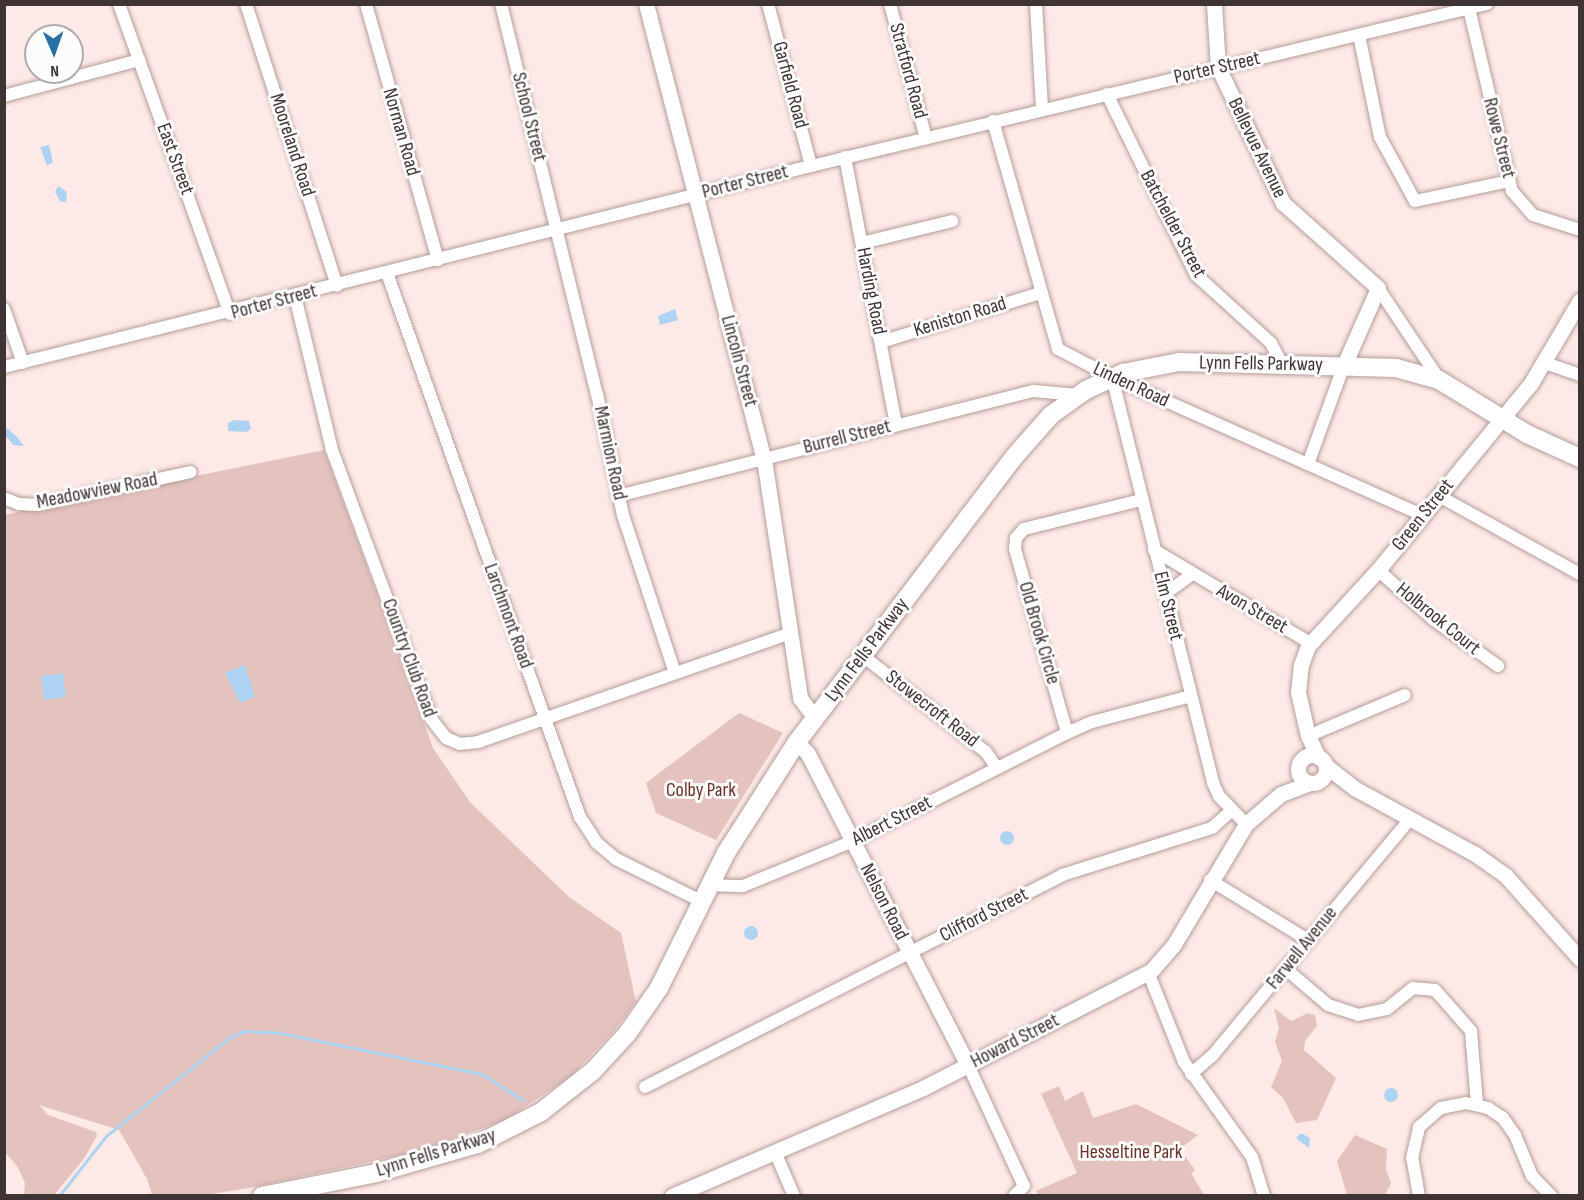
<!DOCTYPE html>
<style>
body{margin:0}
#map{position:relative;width:1584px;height:1200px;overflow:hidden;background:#fde9e6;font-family:"Sofia Sans Condensed",sans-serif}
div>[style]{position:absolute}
.green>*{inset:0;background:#e4c2bd}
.water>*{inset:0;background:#aed3f2}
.round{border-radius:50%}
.stream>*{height:3px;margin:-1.5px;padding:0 1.5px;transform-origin:1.5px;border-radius:1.5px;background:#aed3f2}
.roads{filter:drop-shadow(0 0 2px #b59e9a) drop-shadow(0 0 2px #b59e9a)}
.minor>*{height:12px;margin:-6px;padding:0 6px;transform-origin:6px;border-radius:6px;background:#fff}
.tertiary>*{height:15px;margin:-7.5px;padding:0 7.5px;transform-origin:7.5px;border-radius:7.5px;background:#fff}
.tertiary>.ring{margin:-7.5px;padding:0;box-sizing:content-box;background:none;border:15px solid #fff;border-radius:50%}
.primary>*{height:18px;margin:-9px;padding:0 9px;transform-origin:9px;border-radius:9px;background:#fff}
span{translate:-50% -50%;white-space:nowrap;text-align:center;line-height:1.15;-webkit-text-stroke:6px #fcfcfc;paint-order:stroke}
.street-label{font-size:20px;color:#3e3433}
.park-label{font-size:20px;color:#6d3028}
.frame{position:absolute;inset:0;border:6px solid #3e3433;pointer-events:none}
.north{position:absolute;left:24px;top:24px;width:60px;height:60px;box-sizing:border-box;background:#fcfcfc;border:2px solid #b0acac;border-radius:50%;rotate:178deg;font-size:16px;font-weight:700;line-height:24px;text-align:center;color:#3e3433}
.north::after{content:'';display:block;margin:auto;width:21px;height:27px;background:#2971a5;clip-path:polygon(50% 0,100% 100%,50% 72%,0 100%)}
</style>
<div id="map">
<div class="green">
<div style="clip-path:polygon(324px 450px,433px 748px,470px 802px,569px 897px,621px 933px,636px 1002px,614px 1031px,570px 1077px,503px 1121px,419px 1151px,249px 1188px,205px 1195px,152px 1195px,147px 1179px,119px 1130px,39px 1105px,48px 1115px,96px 1132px,97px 1136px,83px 1160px,54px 1195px,24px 1195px,25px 1183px,17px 1166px,4px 1151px,4px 515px)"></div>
<div style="clip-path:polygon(739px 713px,783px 733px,716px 840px,656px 813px,646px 783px)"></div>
<div style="clip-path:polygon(1274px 1008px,1291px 1021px,1308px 1013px,1315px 1015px,1317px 1026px,1305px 1041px,1304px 1050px,1336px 1078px,1317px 1120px,1296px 1123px,1283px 1098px,1271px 1087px,1282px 1061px,1275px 1042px,1279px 1028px)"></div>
<div style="clip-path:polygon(1059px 1086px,1065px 1101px,1083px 1091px,1093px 1118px,1136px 1104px,1198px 1135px,1180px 1149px,1195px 1170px,1191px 1173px,1204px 1195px,1038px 1195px,1036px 1191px,1077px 1173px,1041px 1094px)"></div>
<div style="clip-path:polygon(1355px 1135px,1387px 1149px,1386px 1170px,1391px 1183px,1385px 1195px,1347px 1195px,1337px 1161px)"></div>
</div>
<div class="water">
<div style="clip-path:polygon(49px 145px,53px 162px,47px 166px,40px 147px)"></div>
<div style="clip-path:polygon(58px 186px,67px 192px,66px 202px,60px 201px,55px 192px)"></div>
<div style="clip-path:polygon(675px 309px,678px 320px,660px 325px,658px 316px)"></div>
<div style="clip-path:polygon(234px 420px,249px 421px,251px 429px,246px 432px,228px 431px,228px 423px)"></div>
<div style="clip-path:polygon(7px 428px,17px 437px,24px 446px,13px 445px,5px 435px)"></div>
<div style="clip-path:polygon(245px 665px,255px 697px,240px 703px,225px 673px)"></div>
<div style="clip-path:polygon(63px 673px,66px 697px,44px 700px,41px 676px)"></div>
<div class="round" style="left:1000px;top:831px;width:14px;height:14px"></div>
<div class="round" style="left:744px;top:926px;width:14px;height:14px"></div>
<div class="round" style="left:1384px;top:1088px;width:14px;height:14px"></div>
<div style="clip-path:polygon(1301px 1133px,1310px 1138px,1309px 1148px,1296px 1138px)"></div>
</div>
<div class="stream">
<div style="left:59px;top:1196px;width:76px;rotate:-51.9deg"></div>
<div style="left:106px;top:1136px;width:159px;rotate:-38.6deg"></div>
<div style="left:230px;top:1037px;width:16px;rotate:-22deg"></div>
<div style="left:245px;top:1031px;width:35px;rotate:3deg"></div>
<div style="left:280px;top:1033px;width:206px;rotate:11.5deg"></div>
<div style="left:482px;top:1074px;width:49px;rotate:32.4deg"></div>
</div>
<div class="roads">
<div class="minor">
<div style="left:119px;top:4px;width:329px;rotate:70.3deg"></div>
<div style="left:246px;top:4px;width:296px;rotate:72.1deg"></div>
<div style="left:366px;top:4px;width:266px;rotate:74.3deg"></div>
<div style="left:501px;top:4px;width:402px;rotate:76.2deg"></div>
<div style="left:597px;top:394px;width:124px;rotate:77.9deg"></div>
<div style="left:623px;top:515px;width:166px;rotate:71.8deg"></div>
<div style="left:768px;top:4px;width:168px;rotate:75.1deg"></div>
<div style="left:890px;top:4px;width:139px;rotate:75deg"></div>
<div style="left:1036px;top:4px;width:105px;rotate:86.7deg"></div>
<div style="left:1468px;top:4px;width:192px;rotate:76.8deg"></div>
<div style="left:1512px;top:191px;width:32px;rotate:49deg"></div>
<div style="left:1533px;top:215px;width:49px;rotate:17.7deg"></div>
<div style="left:1359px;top:35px;width:104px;rotate:78.4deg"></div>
<div style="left:1380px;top:137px;width:73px;rotate:61.3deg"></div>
<div style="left:1415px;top:201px;width:96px;rotate:-12deg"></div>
<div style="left:1107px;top:94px;width:202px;rotate:63.8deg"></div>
<div style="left:1196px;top:275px;width:101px;rotate:42.2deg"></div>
<div style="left:1271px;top:343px;width:25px;rotate:63deg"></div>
<div style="left:4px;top:96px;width:140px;rotate:-14.9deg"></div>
<div style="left:993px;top:121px;width:237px;rotate:74.1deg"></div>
<div style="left:1058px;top:349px;width:61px;rotate:27.4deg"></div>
<div style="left:1112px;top:377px;width:339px;rotate:24deg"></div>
<div style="left:845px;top:157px;width:273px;rotate:79.2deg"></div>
<div style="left:862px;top:243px;width:93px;rotate:-13.7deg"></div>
<div style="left:387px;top:273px;width:577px;rotate:70.47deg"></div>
<div style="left:580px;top:817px;width:31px;rotate:57deg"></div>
<div style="left:597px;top:843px;width:25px;rotate:40deg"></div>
<div style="left:616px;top:859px;width:95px;rotate:26.3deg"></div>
<div style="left:1378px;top:288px;width:110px;rotate:56.2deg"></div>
<div style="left:295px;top:296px;width:158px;rotate:76.5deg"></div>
<div style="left:332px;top:450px;width:288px;rotate:69.7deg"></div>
<div style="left:432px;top:720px;width:23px;rotate:52deg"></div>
<div style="left:446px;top:738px;width:15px;rotate:23deg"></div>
<div style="left:460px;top:744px;width:18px;rotate:-6deg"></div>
<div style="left:478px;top:742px;width:328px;rotate:-19.2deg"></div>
<div style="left:4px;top:309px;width:57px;rotate:70.6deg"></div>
<div style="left:881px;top:342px;width:166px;rotate:-17.1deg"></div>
<div style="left:1545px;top:363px;width:37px;rotate:19deg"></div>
<div style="left:4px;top:367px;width:832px;rotate:-13.99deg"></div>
<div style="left:811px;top:166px;width:695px;rotate:-13.48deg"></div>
<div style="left:1112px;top:377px;width:418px;rotate:76deg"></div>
<div style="left:1213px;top:783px;width:14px;rotate:65deg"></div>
<div style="left:1219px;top:796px;width:39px;rotate:46deg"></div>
<div style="left:1308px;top:464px;width:105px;rotate:-70deg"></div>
<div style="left:618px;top:496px;width:429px;rotate:-14.2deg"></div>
<div style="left:1034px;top:391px;width:44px;rotate:5.2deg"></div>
<div style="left:1439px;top:496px;width:161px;rotate:29deg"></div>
<div style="left:4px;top:498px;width:16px;rotate:22deg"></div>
<div style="left:19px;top:504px;width:18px;rotate:3deg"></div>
<div style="left:37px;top:505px;width:157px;rotate:-12.1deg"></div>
<div style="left:1141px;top:500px;width:121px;rotate:166.1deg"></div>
<div style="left:1024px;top:529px;width:12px;rotate:132deg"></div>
<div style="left:1016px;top:538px;width:11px;rotate:95deg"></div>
<div style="left:1015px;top:549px;width:191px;rotate:74.2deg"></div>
<div style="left:1067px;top:733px;width:27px;rotate:-24deg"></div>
<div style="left:1092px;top:722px;width:102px;rotate:-14.7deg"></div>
<div style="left:1154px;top:550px;width:182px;rotate:30.8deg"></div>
<div style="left:1378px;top:570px;width:75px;rotate:41.8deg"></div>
<div style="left:1434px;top:620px;width:79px;rotate:35.7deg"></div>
<div style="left:1165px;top:594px;width:34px;rotate:-36deg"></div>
<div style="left:863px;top:656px;width:156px;rotate:38deg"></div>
<div style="left:986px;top:752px;width:18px;rotate:56deg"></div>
<div style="left:1308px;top:736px;width:105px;rotate:-22.9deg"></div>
<div style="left:1210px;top:880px;width:115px;rotate:31.5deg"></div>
<div style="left:709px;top:885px;width:34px;rotate:2deg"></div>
<div style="left:743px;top:886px;width:119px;rotate:-22.2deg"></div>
<div style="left:853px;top:841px;width:240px;rotate:-26.8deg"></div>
<div style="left:1286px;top:969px;width:55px;rotate:40.6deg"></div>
<div style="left:1328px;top:1005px;width:32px;rotate:18deg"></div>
<div style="left:1358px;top:1015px;width:30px;rotate:-12deg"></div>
<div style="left:1387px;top:1009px;width:33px;rotate:-39deg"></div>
<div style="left:1413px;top:988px;width:22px;rotate:5deg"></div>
<div style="left:1435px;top:990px;width:55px;rotate:48.7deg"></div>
<div style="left:1471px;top:1031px;width:73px;rotate:85.3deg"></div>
<div style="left:1148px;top:972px;width:97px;rotate:68.2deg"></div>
<div style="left:1184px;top:1062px;width:117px;rotate:54.4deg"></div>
<div style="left:1252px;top:1157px;width:41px;rotate:72.9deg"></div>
<div style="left:968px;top:1065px;width:133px;rotate:65.2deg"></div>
<div style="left:1024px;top:1186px;width:14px;rotate:135deg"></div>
<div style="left:1191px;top:1074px;width:28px;rotate:-41deg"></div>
<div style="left:1212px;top:1056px;width:310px;rotate:-50.1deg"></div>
<div style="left:645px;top:1087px;width:468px;rotate:-26.9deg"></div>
<div style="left:1062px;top:875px;width:157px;rotate:-17.4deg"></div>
<div style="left:1212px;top:828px;width:27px;rotate:-42deg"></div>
<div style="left:775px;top:1152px;width:48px;rotate:66.6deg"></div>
<div style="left:1419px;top:1196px;width:39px;rotate:-100deg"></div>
<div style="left:1412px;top:1158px;width:32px;rotate:-77deg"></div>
<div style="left:1419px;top:1127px;width:29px;rotate:-41deg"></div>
<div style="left:1441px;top:1108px;width:25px;rotate:-11deg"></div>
<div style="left:1466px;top:1103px;width:23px;rotate:13deg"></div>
<div style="left:1488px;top:1108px;width:18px;rotate:34deg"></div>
<div style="left:1503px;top:1118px;width:21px;rotate:55deg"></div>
<div style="left:1515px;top:1135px;width:44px;rotate:67.5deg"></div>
<div style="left:1532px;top:1176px;width:28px;rotate:46deg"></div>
</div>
<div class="tertiary">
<div style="left:646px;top:4px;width:470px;rotate:75.5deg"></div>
<div style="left:764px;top:459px;width:242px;rotate:81.4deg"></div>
<div style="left:800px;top:698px;width:25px;rotate:53deg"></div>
<div style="left:1214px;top:4px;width:63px;rotate:86.4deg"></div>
<div style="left:1218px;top:67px;width:151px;rotate:64.5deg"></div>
<div style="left:1283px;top:203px;width:127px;rotate:41.8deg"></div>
<div style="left:1378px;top:288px;width:84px;rotate:113.8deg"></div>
<div style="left:797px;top:742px;width:16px;rotate:47deg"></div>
<div style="left:808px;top:754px;width:350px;rotate:62.8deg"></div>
<div class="ring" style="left:1298px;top:755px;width:13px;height:13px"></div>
<div style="left:1318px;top:757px;width:23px;rotate:-115deg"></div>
<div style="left:1308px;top:736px;width:45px;rotate:-102.8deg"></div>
<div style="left:1298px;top:692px;width:27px;rotate:-84deg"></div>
<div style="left:1301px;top:665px;width:20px;rotate:-70deg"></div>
<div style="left:1308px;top:646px;width:103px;rotate:-47.4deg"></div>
<div style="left:1378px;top:570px;width:242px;rotate:-50.7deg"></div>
<div style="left:1531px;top:383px;width:96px;rotate:-59.4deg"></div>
<div style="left:1326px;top:766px;width:36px;rotate:38deg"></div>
<div style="left:1354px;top:788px;width:138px;rotate:28.6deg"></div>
<div style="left:1475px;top:854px;width:38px;rotate:35deg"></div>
<div style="left:1506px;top:876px;width:111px;rotate:48.3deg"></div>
<div style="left:672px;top:1196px;width:273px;rotate:-23.3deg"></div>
<div style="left:923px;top:1088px;width:256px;rotate:-27.2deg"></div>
<div style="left:1151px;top:971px;width:33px;rotate:-49deg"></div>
<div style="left:1173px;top:946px;width:142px;rotate:-59.1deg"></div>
<div style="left:1246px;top:824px;width:46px;rotate:-40.6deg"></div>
<div style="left:1281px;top:794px;width:31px;rotate:-21deg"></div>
</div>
<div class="primary">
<div style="left:262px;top:1196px;width:116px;rotate:-11.4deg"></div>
<div style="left:376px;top:1173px;width:106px;rotate:-15.9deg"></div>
<div style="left:478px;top:1144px;width:71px;rotate:-26.9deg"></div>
<div style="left:541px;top:1112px;width:66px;rotate:-38.3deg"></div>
<div style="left:593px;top:1071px;width:50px;rotate:-47.4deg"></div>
<div style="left:627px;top:1034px;width:56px;rotate:-55.2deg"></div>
<div style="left:659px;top:988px;width:151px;rotate:-63.6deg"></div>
<div style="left:726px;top:853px;width:132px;rotate:-57.4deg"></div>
<div style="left:797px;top:742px;width:358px;rotate:-52.7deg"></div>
<div style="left:1014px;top:457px;width:56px;rotate:-48.6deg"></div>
<div style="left:1051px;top:415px;width:43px;rotate:-35.5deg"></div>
<div style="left:1086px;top:390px;width:41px;rotate:-24.7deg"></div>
<div style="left:1123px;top:373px;width:57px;rotate:-11.1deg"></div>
<div style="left:1179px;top:362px;width:217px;rotate:1.6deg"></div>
<div style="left:1396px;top:368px;width:45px;rotate:15.6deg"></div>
<div style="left:1439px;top:380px;width:103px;rotate:31.5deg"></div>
<div style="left:1527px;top:434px;width:58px;rotate:24.4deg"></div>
</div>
</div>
<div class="street-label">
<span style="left:1217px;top:68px;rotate:-13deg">Porter Street</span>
<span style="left:908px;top:71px;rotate:75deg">Stratford Road</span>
<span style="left:790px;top:85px;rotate:75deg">Garfield Road</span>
<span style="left:529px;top:117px;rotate:76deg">School Street</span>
<span style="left:401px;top:132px;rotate:74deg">Norman Road</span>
<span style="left:1499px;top:138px;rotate:76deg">Rowe Street</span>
<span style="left:292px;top:145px;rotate:72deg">Mooreland Road</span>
<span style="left:1257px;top:148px;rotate:64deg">Bellevue Avenue</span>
<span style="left:175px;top:159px;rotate:70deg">East Street</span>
<span style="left:745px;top:182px;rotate:-14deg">Porter Street</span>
<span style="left:1173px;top:224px;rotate:62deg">Batchelder Street</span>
<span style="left:871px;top:291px;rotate:79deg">Harding Road</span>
<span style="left:274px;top:302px;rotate:-15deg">Porter Street</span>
<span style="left:960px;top:317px;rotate:-17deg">Keniston Road</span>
<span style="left:739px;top:361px;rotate:75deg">Lincoln Street</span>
<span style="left:1261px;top:364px;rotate:1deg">Lynn Fells Parkway</span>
<span style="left:1131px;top:385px;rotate:25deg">Linden Road</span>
<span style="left:847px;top:437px;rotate:-14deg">Burrell Street</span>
<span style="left:610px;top:453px;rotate:78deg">Marmion Road</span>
<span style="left:97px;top:491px;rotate:-11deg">Meadowview Road</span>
<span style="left:1423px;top:515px;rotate:-51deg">Green Street</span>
<span style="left:1168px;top:606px;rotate:76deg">Elm Street</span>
<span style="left:1252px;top:609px;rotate:30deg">Avon Street</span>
<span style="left:508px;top:616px;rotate:70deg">Larchmont Road</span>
<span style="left:1438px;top:619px;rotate:39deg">Holbrook Court</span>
<span style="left:1039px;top:633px;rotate:74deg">Old Brook Circle</span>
<span style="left:867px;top:650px;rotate:-53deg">Lynn Fells Parkway</span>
<span style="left:409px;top:658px;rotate:70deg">Country Club Road</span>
<span style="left:932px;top:709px;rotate:38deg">Stowecroft Road</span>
<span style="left:892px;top:821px;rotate:-27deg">Albert Street</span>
<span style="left:884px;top:902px;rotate:63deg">Nelson Road</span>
<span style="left:984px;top:915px;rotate:-27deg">Clifford Street</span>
<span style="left:1302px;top:948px;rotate:-51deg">Farwell Avenue</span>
<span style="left:1015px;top:1041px;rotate:-27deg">Howard Street</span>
<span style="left:436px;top:1153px;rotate:-17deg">Lynn Fells Parkway</span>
</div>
<div class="park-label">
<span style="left:701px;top:790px">Colby Park</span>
<span style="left:1131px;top:1152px">Hesseltine Park</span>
</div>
<div class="frame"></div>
<div class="north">N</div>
</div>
